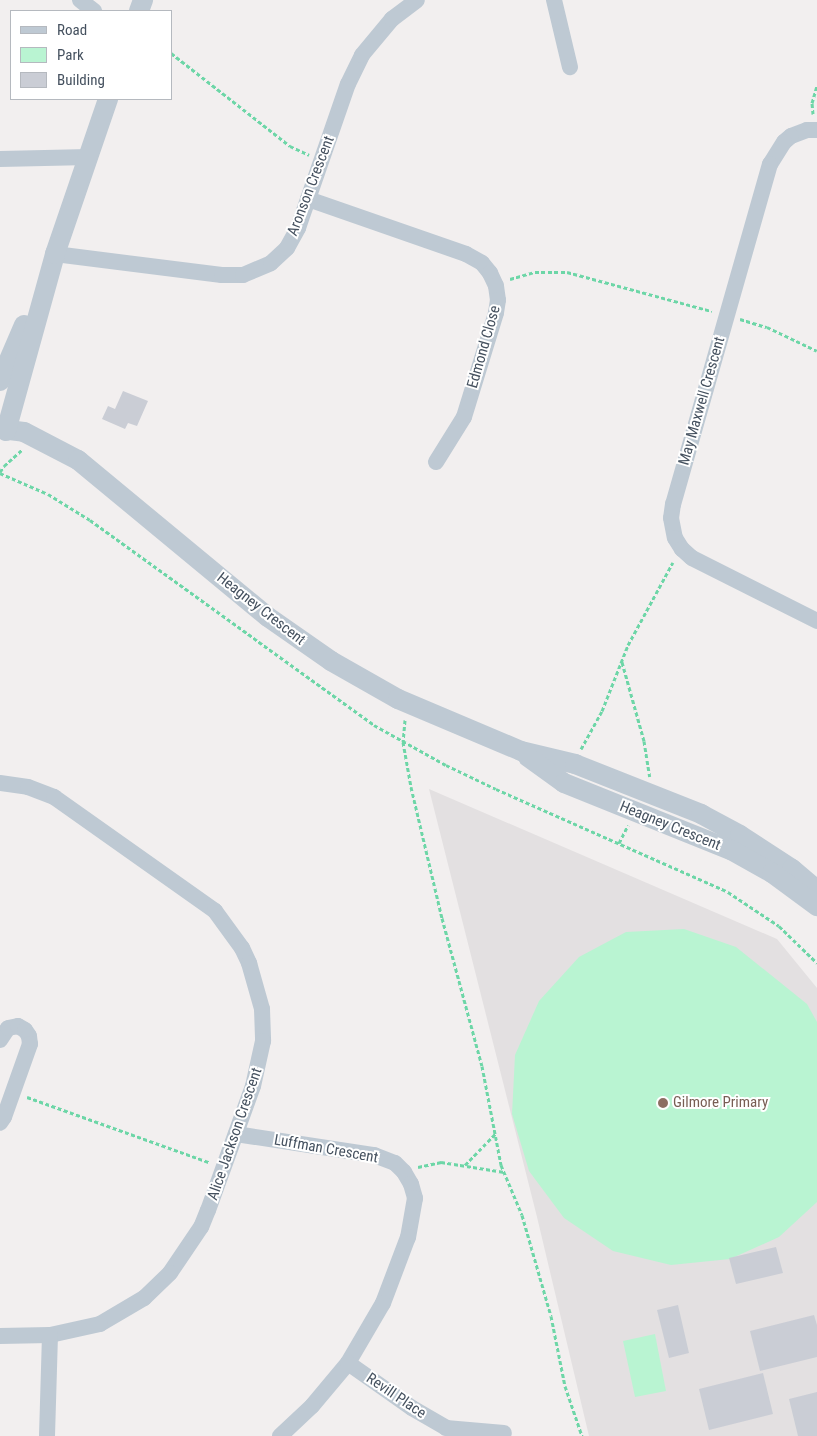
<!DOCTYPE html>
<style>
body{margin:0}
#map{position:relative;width:817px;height:1436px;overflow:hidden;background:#f2efef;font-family:"Roboto Condensed",sans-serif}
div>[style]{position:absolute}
.education>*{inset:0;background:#e3e0e1}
.green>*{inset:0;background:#b9f4d2}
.building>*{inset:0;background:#cacdd5}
.path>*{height:3px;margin-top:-1.5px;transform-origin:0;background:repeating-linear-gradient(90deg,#6dd6a7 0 4px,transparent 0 6.5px)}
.minor>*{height:16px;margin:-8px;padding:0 8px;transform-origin:8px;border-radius:8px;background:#bec9d3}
.tertiary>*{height:20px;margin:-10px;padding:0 10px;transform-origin:10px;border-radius:10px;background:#bec9d3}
.dots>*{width:14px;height:14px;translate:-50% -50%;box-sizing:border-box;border:2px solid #fff;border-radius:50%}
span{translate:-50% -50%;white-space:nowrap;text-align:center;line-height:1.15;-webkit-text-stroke:4px #fff;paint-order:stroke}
.street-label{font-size:15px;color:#45515f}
.education-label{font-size:15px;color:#785e54}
.left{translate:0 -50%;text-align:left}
.legend{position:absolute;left:10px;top:10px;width:162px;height:90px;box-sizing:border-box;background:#fff;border:1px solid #b5b9bf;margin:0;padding:6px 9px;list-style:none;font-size:15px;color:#45515f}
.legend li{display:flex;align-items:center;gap:10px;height:25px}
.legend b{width:25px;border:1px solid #b5b9bf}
</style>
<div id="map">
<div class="education">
<div style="clip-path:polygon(429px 789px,777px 939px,817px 988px,817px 1436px,589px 1436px,537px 1217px)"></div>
</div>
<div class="green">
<div style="clip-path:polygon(684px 929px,736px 947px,807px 1004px,817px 1022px,817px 1202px,779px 1237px,730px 1259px,671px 1265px,613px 1251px,564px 1218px,529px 1171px,512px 1114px,515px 1055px,539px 1001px,579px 957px,626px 932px)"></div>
<div style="clip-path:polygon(655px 1334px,666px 1391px,635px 1397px,623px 1341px)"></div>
</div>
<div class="building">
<div style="clip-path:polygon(123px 391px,148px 401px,137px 426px,128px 423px,125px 429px,102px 419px,108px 406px,115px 409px)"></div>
<div style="clip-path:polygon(776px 1247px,783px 1273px,736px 1284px,729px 1258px)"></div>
<div style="clip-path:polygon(678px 1305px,689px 1353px,669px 1358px,657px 1310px)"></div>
<div style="clip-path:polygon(814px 1315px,817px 1325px,817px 1357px,760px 1371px,750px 1331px)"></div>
<div style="clip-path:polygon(763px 1373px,773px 1414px,709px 1430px,699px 1389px)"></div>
<div style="clip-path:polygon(817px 1392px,817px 1436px,798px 1436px,789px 1399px)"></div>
</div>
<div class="path">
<div style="left:171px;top:53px;width:151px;rotate:38deg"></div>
<div style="left:290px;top:146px;width:21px;rotate:25deg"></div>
<div style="left:813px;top:114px;width:11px;rotate:-95deg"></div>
<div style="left:812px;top:103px;width:18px;rotate:-74deg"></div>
<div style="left:510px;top:279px;width:26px;rotate:-16deg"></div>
<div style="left:535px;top:272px;width:32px"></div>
<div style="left:567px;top:272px;width:150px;rotate:15.1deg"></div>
<div style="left:740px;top:319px;width:28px;rotate:17deg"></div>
<div style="left:767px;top:327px;width:55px;rotate:25.6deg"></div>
<div style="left:0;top:472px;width:7px;rotate:-56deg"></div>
<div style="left:4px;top:466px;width:24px;rotate:-42deg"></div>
<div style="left:0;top:473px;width:52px;rotate:23.6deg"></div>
<div style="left:48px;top:494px;width:49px;rotate:31.8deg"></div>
<div style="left:90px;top:520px;width:350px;rotate:35.8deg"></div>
<div style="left:374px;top:725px;width:82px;rotate:29.1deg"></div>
<div style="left:446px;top:765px;width:55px;rotate:25.6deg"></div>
<div style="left:496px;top:789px;width:254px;rotate:23.9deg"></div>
<div style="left:728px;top:892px;width:61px;rotate:33.7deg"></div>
<div style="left:779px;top:926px;width:53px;rotate:44.2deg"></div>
<div style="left:622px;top:662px;width:82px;rotate:74.4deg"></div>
<div style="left:644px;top:741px;width:36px;rotate:81deg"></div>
<div style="left:405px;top:720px;width:22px;rotate:95deg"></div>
<div style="left:403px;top:742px;width:46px;rotate:79.9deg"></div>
<div style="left:411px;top:787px;width:135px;rotate:76.7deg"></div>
<div style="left:442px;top:918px;width:153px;rotate:74.9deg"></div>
<div style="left:482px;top:1066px;width:101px;rotate:79.1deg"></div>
<div style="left:501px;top:1165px;width:54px;rotate:67.2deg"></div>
<div style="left:522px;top:1215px;width:105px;rotate:74deg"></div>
<div style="left:551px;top:1316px;width:71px;rotate:78.7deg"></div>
<div style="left:565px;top:1386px;width:53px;rotate:71.2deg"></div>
<div style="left:581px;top:749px;width:43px;rotate:-61.1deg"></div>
<div style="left:602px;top:711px;width:71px;rotate:-68.5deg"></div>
<div style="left:628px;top:645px;width:94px;rotate:-61.5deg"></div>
<div style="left:619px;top:843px;width:20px;rotate:-63deg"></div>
<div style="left:27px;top:1097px;width:193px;rotate:19.7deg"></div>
<div style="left:465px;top:1165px;width:45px;rotate:-45.9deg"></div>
<div style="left:418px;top:1167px;width:24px;rotate:-12deg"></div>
<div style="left:441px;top:1162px;width:64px;rotate:9deg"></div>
</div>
<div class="minor">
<div style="left:80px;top:0;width:18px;rotate:38deg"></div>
<div style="left:554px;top:0;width:69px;rotate:76.6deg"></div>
<div style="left:817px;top:130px;width:10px;rotate:180deg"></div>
<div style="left:807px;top:130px;width:17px;rotate:159deg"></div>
<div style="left:791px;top:136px;width:9px;rotate:139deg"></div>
<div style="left:784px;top:142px;width:26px;rotate:122deg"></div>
<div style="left:770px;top:164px;width:354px;rotate:105.9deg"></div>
<div style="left:673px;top:504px;width:14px;rotate:98deg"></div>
<div style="left:671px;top:518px;width:20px;rotate:79deg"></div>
<div style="left:675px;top:538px;width:13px;rotate:58deg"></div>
<div style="left:682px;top:549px;width:13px;rotate:42deg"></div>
<div style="left:692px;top:558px;width:140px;rotate:26.7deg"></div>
<div style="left:0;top:159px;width:89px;rotate:-1.3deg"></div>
<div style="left:308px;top:199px;width:167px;rotate:19.2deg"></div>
<div style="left:466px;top:254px;width:18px;rotate:29deg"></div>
<div style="left:482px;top:263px;width:13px;rotate:51deg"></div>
<div style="left:490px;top:273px;width:14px;rotate:65deg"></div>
<div style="left:496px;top:286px;width:14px;rotate:82deg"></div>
<div style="left:498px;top:300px;width:13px;rotate:99deg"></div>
<div style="left:496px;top:313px;width:109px;rotate:107.1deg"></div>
<div style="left:464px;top:417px;width:53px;rotate:121.9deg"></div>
<div style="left:55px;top:254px;width:168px;rotate:7.2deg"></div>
<div style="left:222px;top:275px;width:21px"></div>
<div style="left:243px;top:275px;width:30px;rotate:-23deg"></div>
<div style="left:271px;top:263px;width:22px;rotate:-43deg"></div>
<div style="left:287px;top:248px;width:23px;rotate:-61deg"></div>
<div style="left:298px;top:228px;width:152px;rotate:-70.9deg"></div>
<div style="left:348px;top:84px;width:32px;rotate:-64deg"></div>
<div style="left:362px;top:55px;width:47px;rotate:-50.2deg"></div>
<div style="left:392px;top:19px;width:31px;rotate:-37deg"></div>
<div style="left:0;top:783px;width:28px;rotate:8deg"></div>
<div style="left:28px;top:787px;width:28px;rotate:21deg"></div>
<div style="left:54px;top:797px;width:197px;rotate:35.3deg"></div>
<div style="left:215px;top:911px;width:46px;rotate:53.9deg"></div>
<div style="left:242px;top:948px;width:17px;rotate:65deg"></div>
<div style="left:249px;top:963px;width:48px;rotate:74.2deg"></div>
<div style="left:262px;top:1009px;width:32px;rotate:88deg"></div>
<div style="left:263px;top:1041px;width:46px;rotate:102.5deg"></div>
<div style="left:253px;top:1086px;width:132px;rotate:109.9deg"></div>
<div style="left:208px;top:1210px;width:18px;rotate:112deg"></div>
<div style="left:201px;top:1227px;width:55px;rotate:124deg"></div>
<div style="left:170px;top:1273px;width:36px;rotate:136deg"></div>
<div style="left:144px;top:1298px;width:51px;rotate:149.4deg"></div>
<div style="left:100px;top:1324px;width:51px;rotate:167.6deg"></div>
<div style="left:50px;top:1335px;width:50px;rotate:178.9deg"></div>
<div style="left:0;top:1040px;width:14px;rotate:-56deg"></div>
<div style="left:8px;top:1028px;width:10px;rotate:-11deg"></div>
<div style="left:18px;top:1026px;width:8px;rotate:30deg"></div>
<div style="left:25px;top:1030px;width:7px;rotate:56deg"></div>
<div style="left:29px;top:1036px;width:8px;rotate:83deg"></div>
<div style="left:30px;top:1044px;width:77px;rotate:109.6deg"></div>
<div style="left:4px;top:1117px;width:7px;rotate:124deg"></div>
<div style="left:236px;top:1134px;width:140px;rotate:8.7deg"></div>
<div style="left:374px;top:1155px;width:22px;rotate:21deg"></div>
<div style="left:395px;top:1163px;width:13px;rotate:45deg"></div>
<div style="left:404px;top:1172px;width:14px;rotate:60deg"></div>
<div style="left:411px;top:1184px;width:15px;rotate:74deg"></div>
<div style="left:415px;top:1198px;width:40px;rotate:100deg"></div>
<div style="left:408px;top:1237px;width:71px;rotate:110.7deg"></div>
<div style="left:383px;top:1303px;width:69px;rotate:120.3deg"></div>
<div style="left:348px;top:1363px;width:56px;rotate:129.9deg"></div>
<div style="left:312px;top:1406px;width:44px;rotate:136.8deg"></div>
<div style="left:348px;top:1363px;width:78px;rotate:35.1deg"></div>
<div style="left:412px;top:1408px;width:39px;rotate:30deg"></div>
<div style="left:446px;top:1428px;width:58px;rotate:4.9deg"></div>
<div style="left:47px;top:1436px;width:101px;rotate:-88.3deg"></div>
</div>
<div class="tertiary">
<div style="left:139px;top:11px;width:12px;rotate:-70deg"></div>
<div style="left:0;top:381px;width:61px;rotate:-66.8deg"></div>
<div style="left:0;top:429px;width:24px;rotate:7deg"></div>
<div style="left:24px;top:432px;width:61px;rotate:27.4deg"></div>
<div style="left:78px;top:460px;width:246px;rotate:39.6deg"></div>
<div style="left:268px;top:617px;width:77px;rotate:34.9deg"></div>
<div style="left:331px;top:661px;width:77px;rotate:29.6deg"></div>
<div style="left:398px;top:699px;width:134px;rotate:22.9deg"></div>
<div style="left:521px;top:751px;width:56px;rotate:13.5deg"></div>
<div style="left:575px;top:764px;width:136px;rotate:21.6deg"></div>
<div style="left:701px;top:814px;width:44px;rotate:28.3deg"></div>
<div style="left:740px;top:835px;width:62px;rotate:33.2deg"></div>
<div style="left:792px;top:869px;width:33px;rotate:40deg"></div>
<div style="left:6px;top:431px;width:184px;rotate:-74.5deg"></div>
<div style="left:55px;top:254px;width:164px;rotate:-71.1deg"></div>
<div style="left:528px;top:757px;width:44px;rotate:35.8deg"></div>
<div style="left:564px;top:783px;width:180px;rotate:21.9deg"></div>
<div style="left:731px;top:850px;width:47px;rotate:29.3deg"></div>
<div style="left:772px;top:873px;width:56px;rotate:36.3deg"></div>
</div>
<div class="dots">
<div style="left:663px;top:1103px;background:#8d6e63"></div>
</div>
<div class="street-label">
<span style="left:311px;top:186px;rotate:-69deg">Aronson Crescent</span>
<span style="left:484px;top:347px;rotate:-74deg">Edmond Close</span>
<span style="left:702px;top:401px;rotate:-74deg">May Maxwell Crescent</span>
<span style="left:261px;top:609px;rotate:38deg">Heagney Crescent</span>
<span style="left:670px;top:826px;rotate:22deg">Heagney Crescent</span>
<span style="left:235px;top:1134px;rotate:-71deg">Alice Jackson Crescent</span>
<span style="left:326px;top:1149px;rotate:10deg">Luffman Crescent</span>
<span style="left:396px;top:1396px;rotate:34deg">Revill Place</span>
</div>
<div class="education-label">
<span class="left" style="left:673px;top:1103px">Gilmore Primary</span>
</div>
<ul class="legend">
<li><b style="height:6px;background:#bec9d3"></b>Road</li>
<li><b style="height:14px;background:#b9f4d2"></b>Park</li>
<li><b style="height:14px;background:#cacdd5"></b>Building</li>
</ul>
</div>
